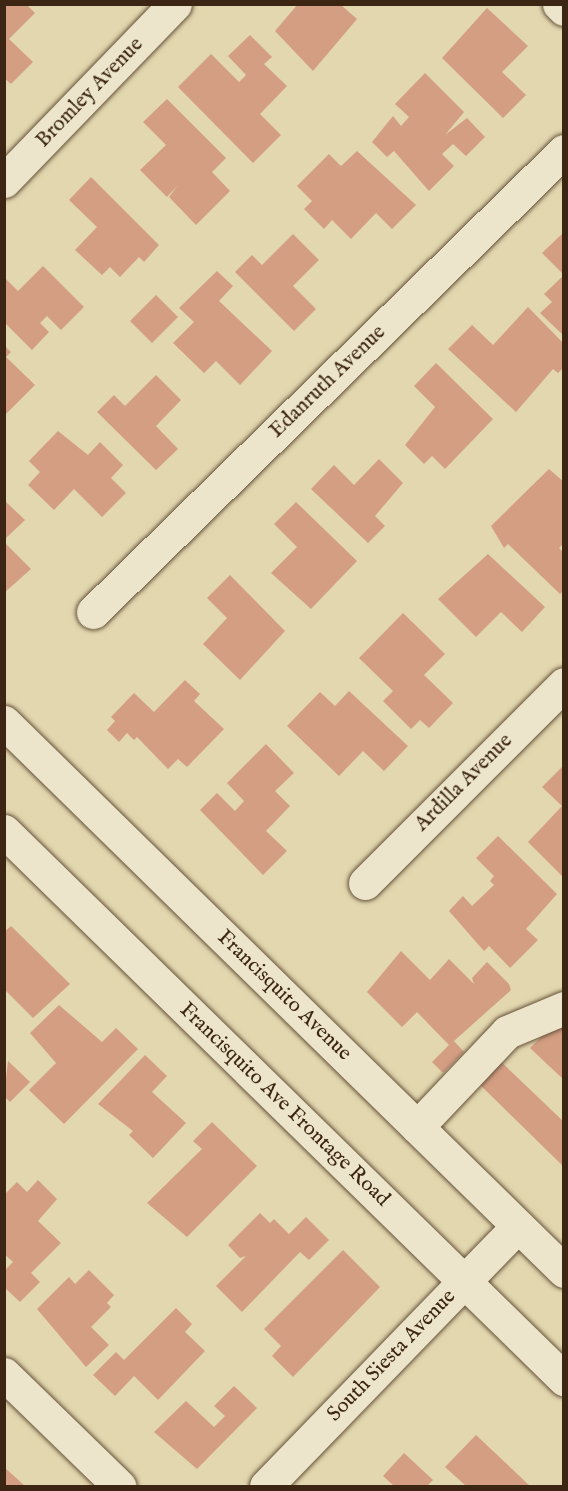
<!DOCTYPE html>
<style>
body{margin:0}
#map{position:relative;width:568px;height:1491px;overflow:hidden;background:#e2d7af;font-family:"IM FELL English",serif}
div>[style]{position:absolute}
.building>*{inset:0;background:#d49e83}
.roads{filter:drop-shadow(0 0 2px #665239) drop-shadow(0 0 2px #665239)}
.minor>*{height:33px;margin:-16.5px;padding:0 16.5px;transform-origin:16.5px;border-radius:16.5px;background:#ece5cb}
span{translate:-50% -50%;white-space:nowrap;text-align:center;line-height:1.15;-webkit-text-stroke:4.5px #ece5cb;paint-order:stroke}
.street-label{font-size:21px;color:#3c2512}
.frame{position:absolute;inset:0;border:6px solid #3c2512;pointer-events:none}
</style>
<div id="map">
<div class="building">
<div style="clip-path:polygon(298px 4px,340px 4px,357px 19px,313px 71px,275px 31px)"></div>
<div style="clip-path:polygon(4px 5px,27px 5px,35px 13px,9px 39px,33px 62px,11px 84px,4px 78px)"></div>
<div style="clip-path:polygon(487px 8px,528px 46px,502px 72px,526px 95px,503px 118px,442px 58px)"></div>
<div style="clip-path:polygon(250px 35px,272px 57px,264px 64px,287px 86px,260px 114px,281px 135px,253px 163px,178px 87px,211px 54px,239px 82px,246px 75px,228px 56px)"></div>
<div style="clip-path:polygon(425px 73px,464px 112px,445px 135px,467px 118px,485px 137px,466px 156px,453px 144px,442px 154px,454px 166px,429px 191px,394px 151px,387px 157px,372px 142px,393px 116px,401px 126px,409px 117px,395px 104px)"></div>
<div style="clip-path:polygon(167px 99px,226px 158px,212px 172px,230px 191px,196px 225px,169px 197px,178px 185px,167px 197px,140px 170px,166px 145px,143px 122px)"></div>
<div style="clip-path:polygon(357px 151px,416px 205px,392px 229px,376px 213px,351px 239px,332px 220px,324px 229px,304px 209px,312px 201px,297px 186px,329px 154px,341px 166px)"></div>
<div style="clip-path:polygon(91px 177px,159px 245px,144px 262px,139px 257px,120px 277px,110px 267px,102px 275px,75px 250px,97px 227px,69px 200px)"></div>
<div style="clip-path:polygon(564px 232px,564px 275px,542px 253px)"></div>
<div style="clip-path:polygon(293px 234px,319px 260px,293px 286px,316px 309px,294px 331px,235px 272px,252px 255px,262px 265px)"></div>
<div style="clip-path:polygon(43px 266px,84px 307px,61px 330px,47px 316px,40px 323px,49px 332px,32px 350px,4px 322px,4px 277px,18px 291px)"></div>
<div style="clip-path:polygon(217px 271px,233px 286px,219px 301px,272px 351px,240px 385px,216px 361px,204px 373px,173px 343px,194px 322px,179px 308px)"></div>
<div style="clip-path:polygon(564px 275px,564px 336px,540px 313px,552px 302px,544px 294px)"></div>
<div style="clip-path:polygon(156px 295px,178px 317px,152px 343px,130px 321px)"></div>
<div style="clip-path:polygon(528px 307px,564px 344px,564px 367px,558px 373px,553px 369px,516px 412px,448px 349px,472px 325px,493px 345px)"></div>
<div style="clip-path:polygon(4px 345px,11px 352px,6px 357px,35px 385px,6px 414px)"></div>
<div style="clip-path:polygon(436px 363px,493px 419px,445px 469px,432px 456px,424px 464px,405px 445px,435px 407px,414px 386px)"></div>
<div style="clip-path:polygon(156px 375px,181px 400px,156px 426px,178px 449px,156px 470px,97px 412px,114px 395px,125px 406px)"></div>
<div style="clip-path:polygon(58px 431px,88px 455px,100px 442px,123px 465px,111px 478px,126px 493px,102px 517px,74px 489px,54px 510px,28px 485px,40px 472px,29px 461px)"></div>
<div style="clip-path:polygon(379px 459px,403px 483px,375px 516px,385px 526px,368px 543px,311px 489px,334px 465px,354px 485px)"></div>
<div style="clip-path:polygon(549px 469px,564px 482px,564px 543px,559px 548px,564px 553px,564px 590px,560px 594px,508px 544px,504px 548px,491px 526px)"></div>
<div style="clip-path:polygon(4px 500px,25px 520px,4px 540px)"></div>
<div style="clip-path:polygon(296px 502px,357px 561px,311px 609px,271px 573px,297px 547px,274px 524px)"></div>
<div style="clip-path:polygon(4px 542px,31px 569px,4px 593px)"></div>
<div style="clip-path:polygon(488px 554px,545px 607px,522px 632px,501px 612px,476px 637px,438px 599px)"></div>
<div style="clip-path:polygon(230px 575px,285px 631px,240px 680px,203px 644px,227px 618px,207px 598px)"></div>
<div style="clip-path:polygon(403px 613px,445px 654px,424px 675px,453px 703px,429px 728px,420px 720px,411px 729px,383px 701px,393px 691px,359px 658px)"></div>
<div style="clip-path:polygon(185px 680px,200px 694px,194px 701px,224px 729px,187px 767px,178px 759px,168px 769px,137px 737px,134px 740px,127px 733px,119px 742px,107px 730px,115px 721px,111px 717px,134px 693px,154px 712px)"></div>
<div style="clip-path:polygon(349px 691px,408px 746px,384px 771px,363px 751px,339px 776px,287px 726px,320px 692px,335px 706px)"></div>
<div style="clip-path:polygon(266px 744px,294px 773px,275px 791px,290px 806px,266px 831px,287px 851px,263px 875px,200px 810px,217px 793px,235px 811px,244px 801px,227px 783px)"></div>
<div style="clip-path:polygon(564px 765px,564px 878px,528px 842px,562px 806px,542px 787px)"></div>
<div style="clip-path:polygon(498px 836px,557px 894px,526px 929px,538px 940px,510px 968px,489px 946px,484px 951px,449px 911px,463px 896px,472px 906px,494px 885px,490px 881px,494px 876px,476px 858px)"></div>
<div style="clip-path:polygon(11px 926px,70px 984px,33px 1018px,4px 989px,4px 932px)"></div>
<div style="clip-path:polygon(401px 951px,430px 980px,449px 959px,474px 984px,472px 978px,487px 962px,509px 984px,511px 990px,454px 1041px,464px 1052px,443px 1073px,432px 1062px,449px 1045px,417px 1012px,402px 1027px,367px 992px)"></div>
<div style="clip-path:polygon(59px 1005px,102px 1042px,116px 1028px,138px 1049px,64px 1124px,29px 1090px,56px 1063px,30px 1033px)"></div>
<div style="clip-path:polygon(558px 1020px,564px 1025px,564px 1080px,530px 1048px)"></div>
<div style="clip-path:polygon(145px 1055px,167px 1076px,152px 1092px,186px 1123px,153px 1158px,129px 1135px,133px 1131px,98px 1104px)"></div>
<div style="clip-path:polygon(495px 1056px,564px 1122px,564px 1167px,473px 1078px)"></div>
<div style="clip-path:polygon(8px 1061px,30px 1082px,10px 1102px,4px 1096px)"></div>
<div style="clip-path:polygon(212px 1122px,257px 1166px,187px 1237px,147px 1203px,202px 1149px,193px 1141px)"></div>
<div style="clip-path:polygon(38px 1180px,57px 1199px,38px 1221px,61px 1243px,31px 1273px,40px 1282px,20px 1302px,4px 1287px,4px 1271px,13px 1262px,4px 1254px,4px 1195px,17px 1182px,27px 1192px)"></div>
<div style="clip-path:polygon(260px 1213px,270px 1223px,274px 1219px,289px 1234px,306px 1217px,329px 1240px,309px 1260px,300px 1252px,242px 1312px,216px 1286px,246px 1256px,240px 1258px,228px 1245px)"></div>
<div style="clip-path:polygon(343px 1250px,380px 1287px,293px 1377px,272px 1356px,281px 1346px,264px 1329px)"></div>
<div style="clip-path:polygon(89px 1270px,114px 1295px,107px 1303px,111px 1307px,91px 1327px,109px 1345px,86px 1367px,37px 1309px,69px 1277px,75px 1284px)"></div>
<div style="clip-path:polygon(176px 1308px,192px 1324px,185px 1332px,205px 1351px,158px 1400px,134px 1376px,115px 1396px,93px 1375px,116px 1352px,124px 1360px)"></div>
<div style="clip-path:polygon(234px 1386px,257px 1408px,197px 1469px,154px 1432px,186px 1401px,214px 1427px,225px 1416px,214px 1406px)"></div>
<div style="clip-path:polygon(476px 1435px,530px 1486px,466px 1486px,445px 1467px)"></div>
<div style="clip-path:polygon(404px 1453px,433px 1480px,427px 1486px,394px 1486px,383px 1476px)"></div>
<div style="clip-path:polygon(4px 1467px,25px 1486px,4px 1486px)"></div>
</div>
<div class="roads">
<div class="minor">
<div style="left:559px;top:4px;width:7px;rotate:45deg"></div>
<div style="left:4px;top:181px;width:246px;rotate:-46deg"></div>
<div style="left:93px;top:612px;width:659px;rotate:-44.39deg"></div>
<div style="left:4px;top:722px;width:784px;rotate:44.43deg"></div>
<div style="left:4px;top:831px;width:784px;rotate:44.38deg"></div>
<div style="left:365px;top:883px;width:281px;rotate:-45deg"></div>
<div style="left:417px;top:1127px;width:131px;rotate:-46.5deg"></div>
<div style="left:507px;top:1032px;width:62px;rotate:-22.8deg"></div>
<div style="left:4px;top:1374px;width:161px;rotate:44.2deg"></div>
<div style="left:266px;top:1486px;width:362px;rotate:-45.9deg"></div>
</div>
</div>
<div class="street-label">
<span style="left:90px;top:93px;rotate:-46deg">Bromley Avenue</span>
<span style="left:328px;top:382px;rotate:-44deg">Edanruth Avenue</span>
<span style="left:464px;top:783px;rotate:-45deg">Ardilla Avenue</span>
<span style="left:284px;top:996px;rotate:44deg">Francisquito Avenue</span>
<span style="left:284px;top:1105px;rotate:44deg">Francisquito Ave Frontage Road</span>
<span style="left:392px;top:1356px;rotate:-46deg">South Siesta Avenue</span>
</div>
<div class="frame"></div>
</div>
